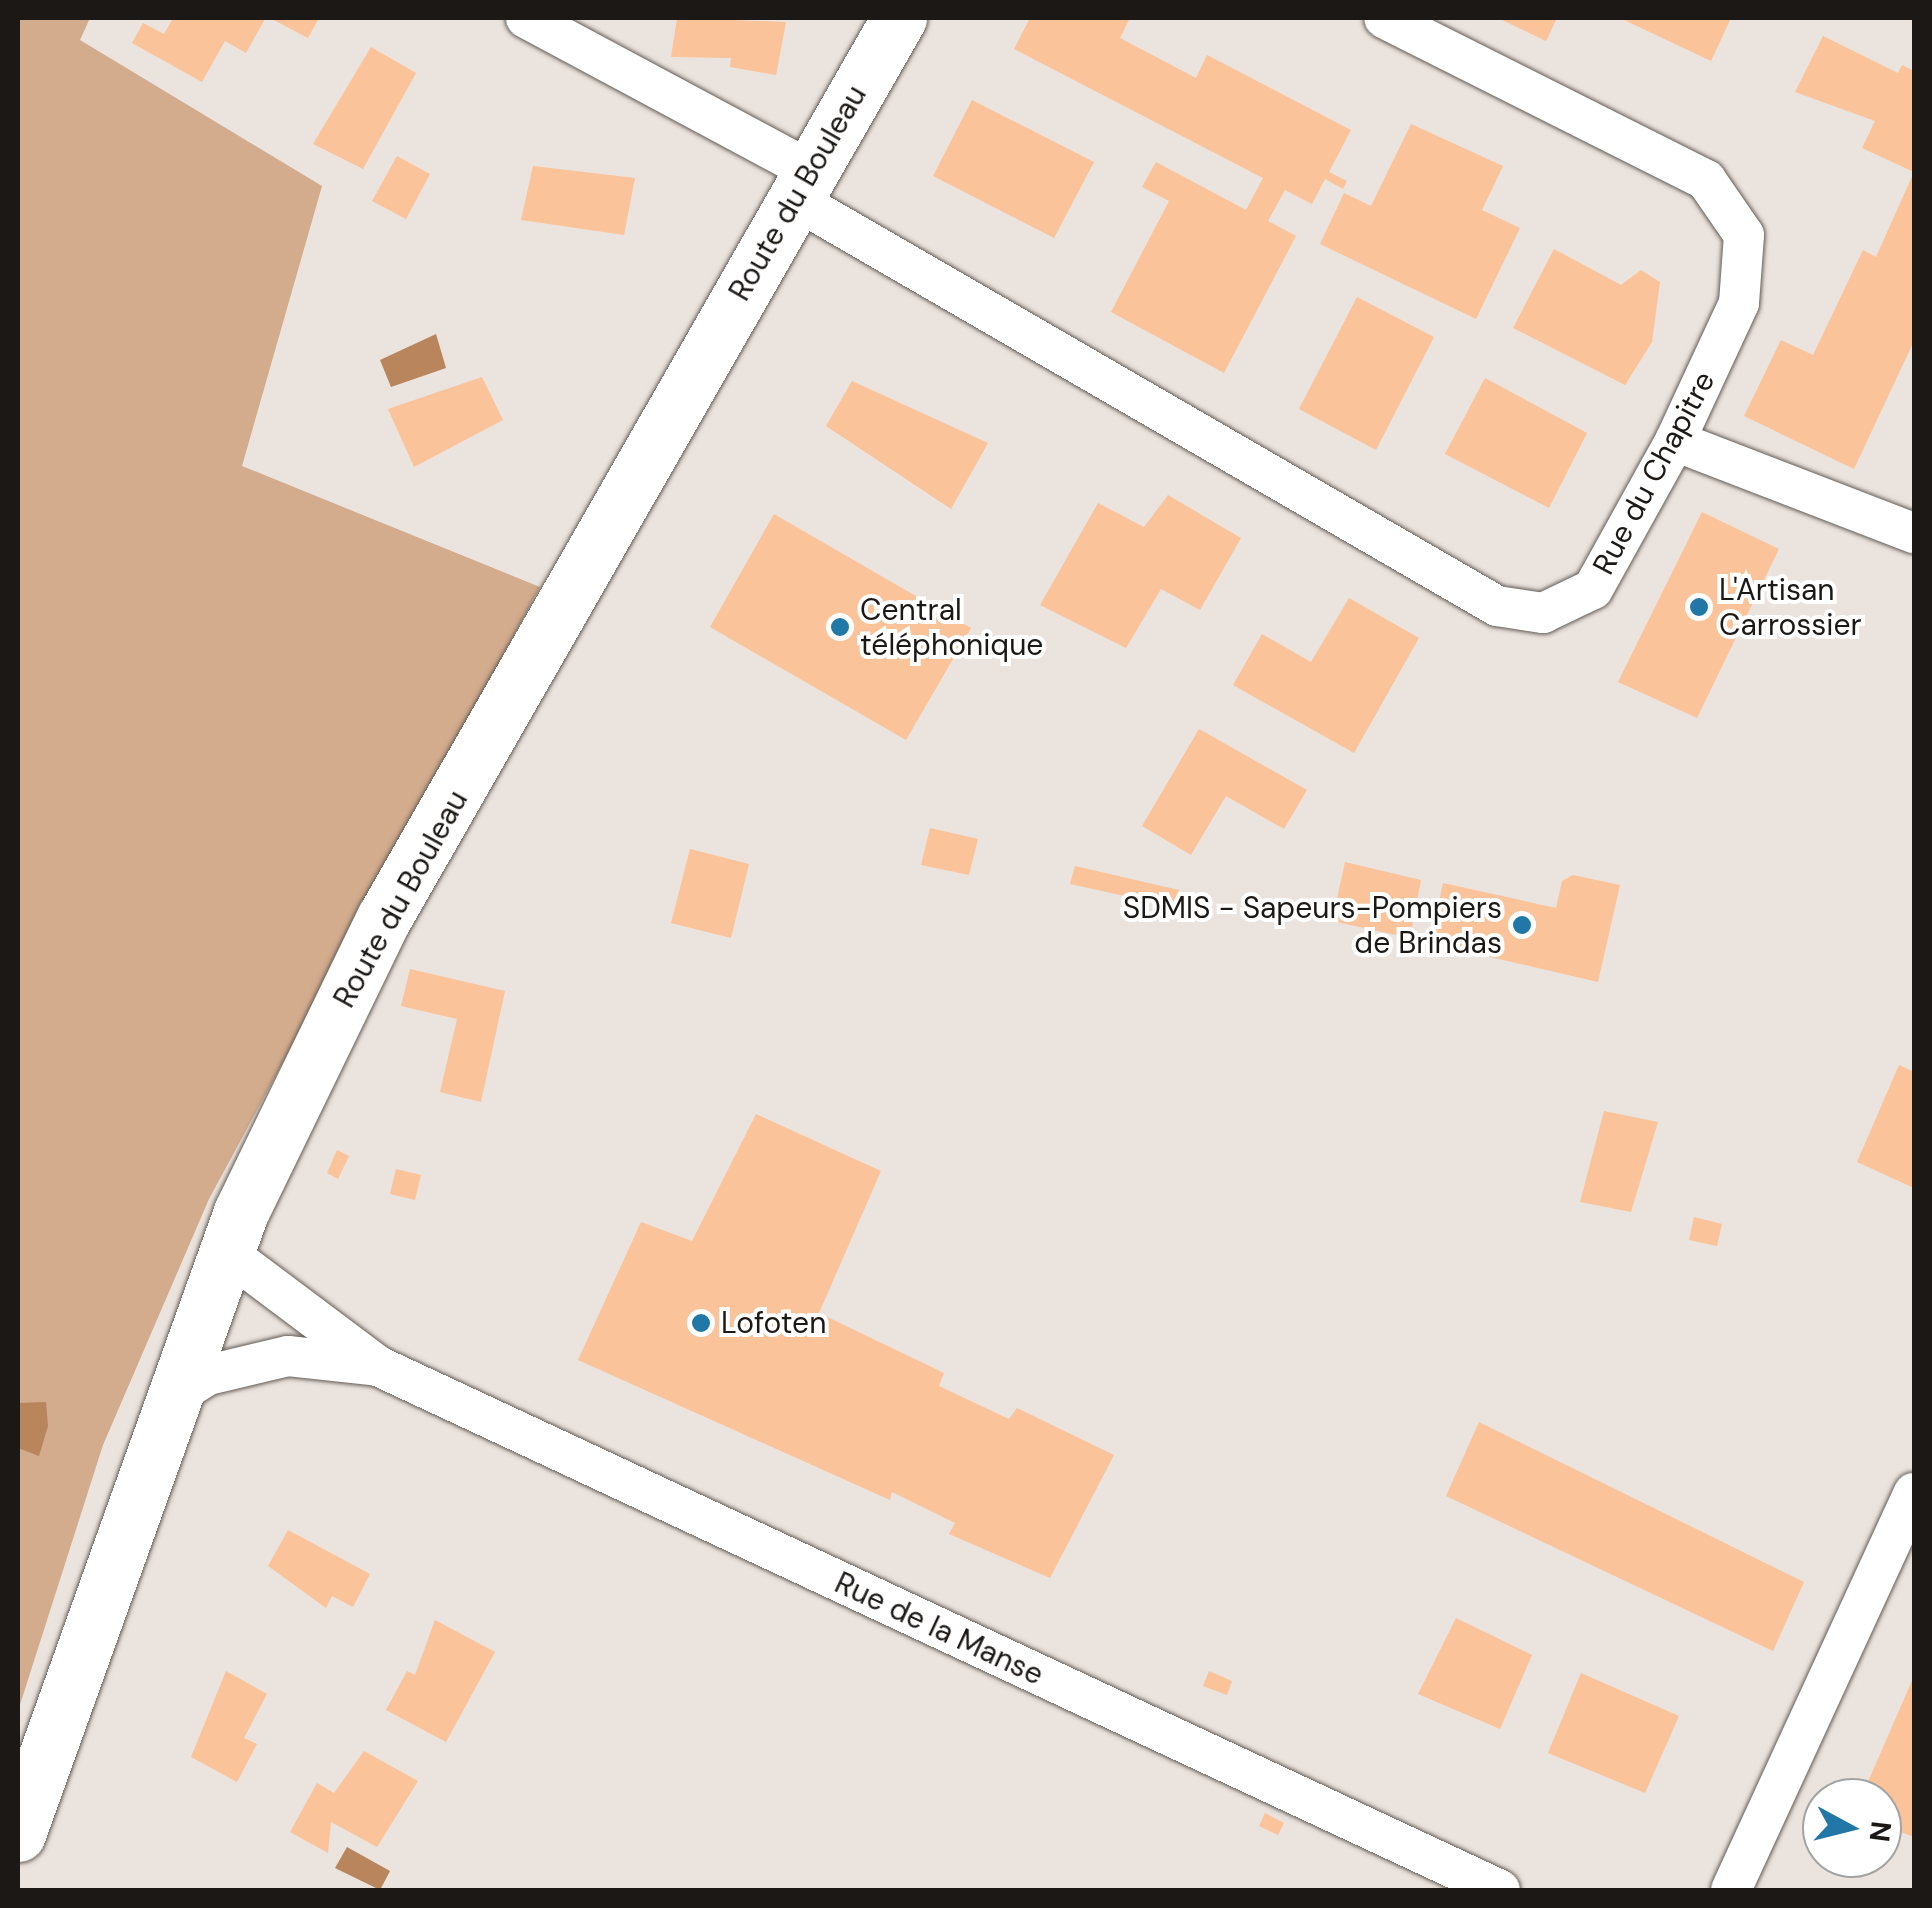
<!DOCTYPE html>
<meta charset="utf-8">
<style>
body{margin:0}
#map{position:relative;width:1932px;height:1908px;overflow:hidden;background:#ebe3dd;font-family:"DM Sans",sans-serif}
div>[style]{position:absolute}
.green>*{inset:0;background:#d3ab8d}
.water>*{inset:0;background:#b8855d}
.building>*{inset:0;background:#fac399}
.roads{filter:drop-shadow(0 0 2px #625b56) drop-shadow(0 0 2px #625b56)}
.street>*{height:40px;margin:-20px;padding:0 20px;transform-origin:20px;border-radius:20px;background:#fff}
.secondary>*{height:55px;margin:-27.5px;padding:0 27.5px;transform-origin:27.5px;border-radius:27.5px;background:#fff}
.dots>*{width:28px;height:28px;translate:-50% -50%;box-sizing:border-box;border:5px solid #fff;border-radius:50%}
span{translate:-50% -50%;white-space:nowrap;text-align:center;line-height:1.15;-webkit-text-stroke:8px #fff;paint-order:stroke}
.street-label{font-size:30px;color:#1b1816}
.poi-label{font-size:30px;color:#1b1816}
.left{translate:0 -50%;text-align:left}
.right{translate:-100% -50%;text-align:right}
.frame{position:absolute;inset:0;border:20px solid #1b1816;pointer-events:none}
.north{position:absolute;left:1802px;top:1778px;width:100px;height:100px;box-sizing:border-box;background:#fff;border:2px solid #a4a3a2;border-radius:50%;rotate:97deg;font-size:28px;font-weight:700;line-height:40px;text-align:center;color:#1b1816}
.north::after{content:'';display:block;margin:auto;width:35px;height:45px;background:#2177a6;clip-path:polygon(50% 0,100% 100%,50% 72%,0 100%)}
</style>
<div id="map">
<div class="green">
<div style="clip-path:polygon(18px 18px,90px 18px,80px 40px,322px 186px,242px 466px,540px 587px,209px 1199px,103px 1445px,18px 1711px)"></div>
</div>
<div class="water">
<div style="clip-path:polygon(436px 334px,446px 368px,391px 387px,380px 360px)"></div>
<div style="clip-path:polygon(46px 1402px,48px 1426px,39px 1456px,18px 1448px,18px 1403px)"></div>
<div style="clip-path:polygon(347px 1847px,390px 1871px,380px 1890px,335px 1868px)"></div>
</div>
<div class="building">
<div style="clip-path:polygon(173px 18px,262px 18px,265px 19px,246px 53px,225px 41px,202px 82px,132px 43px,143px 23px,164px 34px)"></div>
<div style="clip-path:polygon(270px 18px,319px 18px,308px 38px)"></div>
<div style="clip-path:polygon(677px 18px,786px 22px,776px 75px,730px 67px,731px 58px,671px 57px)"></div>
<div style="clip-path:polygon(1030px 18px,1130px 18px,1120px 38px,1196px 78px,1207px 55px,1351px 130px,1329px 172px,1347px 181px,1343px 189px,1325px 179px,1312px 204px,1285px 190px,1268px 221px,1296px 236px,1224px 373px,1111px 312px,1169px 201px,1142px 187px,1156px 162px,1246px 210px,1263px 178px,1014px 49px)"></div>
<div style="clip-path:polygon(1498px 18px,1557px 18px,1546px 41px)"></div>
<div style="clip-path:polygon(1620px 18px,1731px 18px,1711px 61px)"></div>
<div style="clip-path:polygon(1823px 36px,1898px 73px,1902px 65px,1914px 71px,1914px 341px,1854px 469px,1744px 416px,1781px 340px,1813px 355px,1863px 250px,1876px 257px,1914px 172px,1862px 148px,1875px 121px,1795px 92px)"></div>
<div style="clip-path:polygon(371px 47px,416px 73px,363px 169px,313px 144px)"></div>
<div style="clip-path:polygon(972px 100px,1094px 162px,1054px 238px,933px 176px)"></div>
<div style="clip-path:polygon(1411px 124px,1503px 166px,1482px 210px,1520px 228px,1476px 319px,1320px 244px,1344px 193px,1371px 206px)"></div>
<div style="clip-path:polygon(397px 156px,430px 174px,406px 219px,372px 201px)"></div>
<div style="clip-path:polygon(533px 166px,635px 178px,624px 235px,521px 220px)"></div>
<div style="clip-path:polygon(1554px 249px,1621px 285px,1641px 270px,1660px 282px,1652px 342px,1625px 385px,1513px 328px)"></div>
<div style="clip-path:polygon(1357px 297px,1434px 337px,1376px 450px,1299px 409px)"></div>
<div style="clip-path:polygon(482px 377px,503px 420px,414px 467px,388px 409px)"></div>
<div style="clip-path:polygon(1485px 378px,1587px 433px,1549px 508px,1445px 454px)"></div>
<div style="clip-path:polygon(852px 381px,988px 443px,951px 509px,826px 426px)"></div>
<div style="clip-path:polygon(1168px 495px,1241px 538px,1200px 610px,1161px 589px,1126px 648px,1040px 605px,1098px 503px,1144px 527px)"></div>
<div style="clip-path:polygon(1702px 512px,1779px 549px,1697px 718px,1618px 682px)"></div>
<div style="clip-path:polygon(774px 514px,971px 628px,906px 740px,710px 627px)"></div>
<div style="clip-path:polygon(1349px 598px,1419px 638px,1354px 753px,1233px 685px,1262px 634px,1311px 662px)"></div>
<div style="clip-path:polygon(1199px 729px,1307px 790px,1284px 829px,1226px 796px,1191px 855px,1142px 826px)"></div>
<div style="clip-path:polygon(930px 828px,978px 839px,969px 875px,921px 865px)"></div>
<div style="clip-path:polygon(690px 849px,749px 864px,731px 938px,671px 923px)"></div>
<div style="clip-path:polygon(1345px 862px,1421px 880px,1410px 938px,1332px 921px)"></div>
<div style="clip-path:polygon(1075px 866px,1179px 890px,1175px 907px,1070px 884px)"></div>
<div style="clip-path:polygon(1573px 875px,1620px 885px,1598px 982px,1430px 943px,1443px 883px,1556px 908px,1562px 881px)"></div>
<div style="clip-path:polygon(410px 969px,505px 991px,481px 1102px,440px 1092px,457px 1019px,401px 1006px)"></div>
<div style="clip-path:polygon(1899px 1065px,1914px 1072px,1914px 1188px,1857px 1162px)"></div>
<div style="clip-path:polygon(1604px 1111px,1658px 1122px,1631px 1212px,1580px 1202px)"></div>
<div style="clip-path:polygon(756px 1114px,881px 1171px,819px 1313px,944px 1373px,939px 1386px,1009px 1419px,1017px 1408px,1114px 1455px,1050px 1578px,949px 1534px,955px 1523px,892px 1492px,890px 1500px,578px 1360px,641px 1222px,692px 1241px)"></div>
<div style="clip-path:polygon(337px 1150px,349px 1156px,338px 1179px,327px 1173px)"></div>
<div style="clip-path:polygon(396px 1169px,421px 1175px,415px 1200px,390px 1194px)"></div>
<div style="clip-path:polygon(1694px 1217px,1722px 1224px,1717px 1246px,1689px 1240px)"></div>
<div style="clip-path:polygon(1479px 1422px,1804px 1582px,1773px 1651px,1446px 1496px)"></div>
<div style="clip-path:polygon(288px 1530px,370px 1574px,353px 1607px,332px 1596px,326px 1608px,268px 1566px)"></div>
<div style="clip-path:polygon(1456px 1618px,1532px 1655px,1500px 1729px,1418px 1694px)"></div>
<div style="clip-path:polygon(435px 1620px,495px 1652px,446px 1742px,386px 1710px,407px 1671px,415px 1675px)"></div>
<div style="clip-path:polygon(226px 1671px,267px 1694px,244px 1738px,257px 1744px,237px 1782px,191px 1757px)"></div>
<div style="clip-path:polygon(1209px 1671px,1232px 1681px,1227px 1695px,1203px 1686px)"></div>
<div style="clip-path:polygon(1581px 1673px,1679px 1716px,1645px 1793px,1548px 1753px)"></div>
<div style="clip-path:polygon(1914px 1676px,1914px 1837px,1882px 1825px,1882px 1798px,1861px 1798px)"></div>
<div style="clip-path:polygon(364px 1751px,418px 1781px,377px 1847px,331px 1822px,328px 1853px,290px 1832px,317px 1783px,334px 1793px)"></div>
<div style="clip-path:polygon(1265px 1813px,1284px 1823px,1278px 1835px,1259px 1826px)"></div>
</div>
<div class="roads">
<div class="street">
<div style="left:526px;top:18px;width:322px;rotate:28.2deg"></div>
<div style="left:794px;top:199px;width:812px;rotate:30.07deg"></div>
<div style="left:1497px;top:606px;width:47px;rotate:8.7deg"></div>
<div style="left:1543px;top:613px;width:55px;rotate:-25.6deg"></div>
<div style="left:1593px;top:589px;width:169px;rotate:-61deg"></div>
<div style="left:1675px;top:441px;width:152px;rotate:-65.1deg"></div>
<div style="left:1739px;top:303px;width:68px;rotate:-85.8deg"></div>
<div style="left:1744px;top:235px;width:67px;rotate:-124.6deg"></div>
<div style="left:1706px;top:180px;width:360px;rotate:-153.3deg"></div>
<div style="left:1675px;top:441px;width:256px;rotate:21.1deg"></div>
<div style="left:226px;top:1252px;width:190px;rotate:36.9deg"></div>
<div style="left:378px;top:1366px;width:1238px;rotate:25.03deg"></div>
<div style="left:168px;top:1400px;width:47px;rotate:-32deg"></div>
<div style="left:208px;top:1375px;width:82px;rotate:-13.4deg"></div>
<div style="left:288px;top:1356px;width:91px;rotate:6.3deg"></div>
<div style="left:1731px;top:1890px;width:437px;rotate:-65.3deg"></div>
</div>
<div class="secondary">
<div style="left:18px;top:1834px;width:661px;rotate:-70.28deg"></div>
<div style="left:241px;top:1212px;width:327px;rotate:-64.1deg"></div>
<div style="left:384px;top:918px;width:1037px;rotate:-60.22deg"></div>
</div>
</div>
<div class="dots">
<div style="left:1699px;top:607px;background:#2177a6"></div>
<div style="left:840px;top:627px;background:#2177a6"></div>
<div style="left:1522px;top:925px;background:#2177a6"></div>
<div style="left:701px;top:1323px;background:#2177a6"></div>
</div>
<div class="street-label">
<span style="left:798px;top:193px;rotate:-60deg">Route du Bouleau</span>
<span style="left:1654px;top:473px;rotate:-62deg">Rue du Chapitre</span>
<span style="left:401px;top:899px;rotate:-61deg">Route du Bouleau</span>
<span style="left:939px;top:1629px;rotate:25deg">Rue de la Manse</span>
</div>
<div class="poi-label">
<span class="left" style="left:1719px;top:607px">L'Artisan<br>Carrossier</span>
<span class="left" style="left:860px;top:627px">Central<br>téléphonique</span>
<span class="right" style="left:1502px;top:925px">SDMIS - Sapeurs-Pompiers<br>de Brindas</span>
<span class="left" style="left:721px;top:1323px">Lofoten</span>
</div>
<div class="frame"></div>
<div class="north">N</div>
</div>
